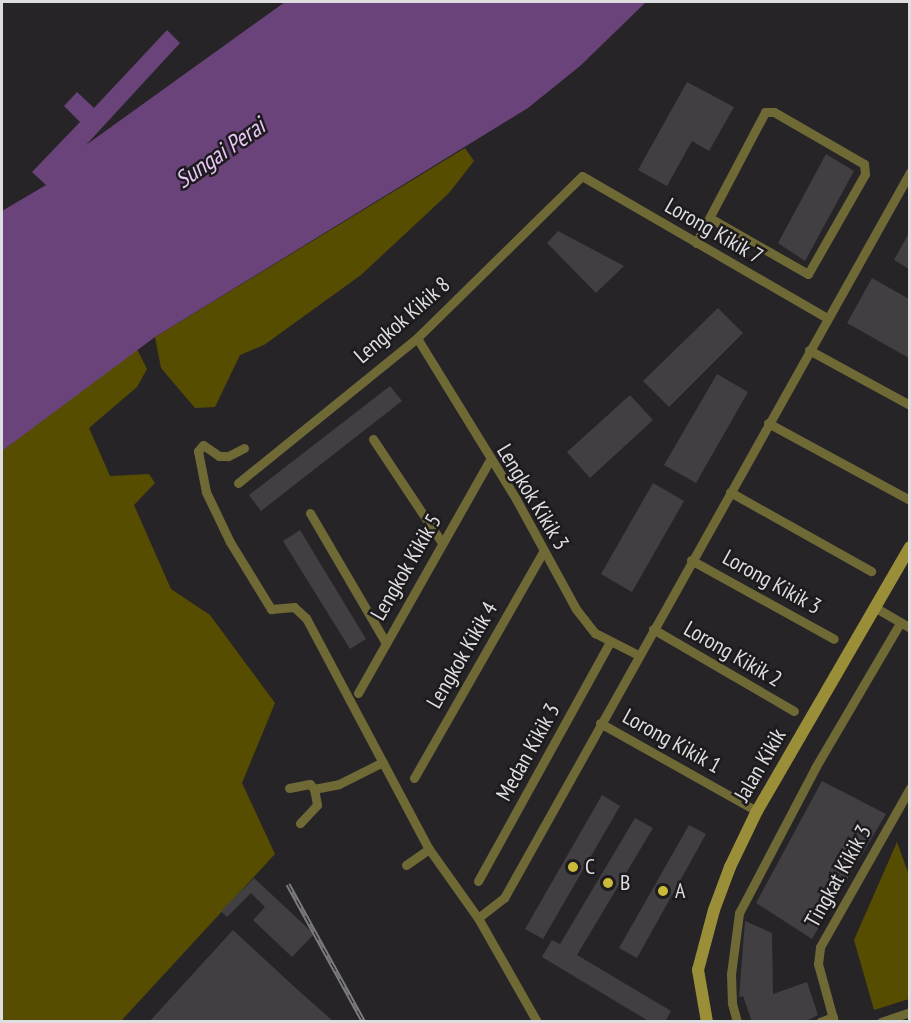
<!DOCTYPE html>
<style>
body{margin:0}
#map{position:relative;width:911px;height:1023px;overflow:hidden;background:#262427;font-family:"PT Sans Narrow",sans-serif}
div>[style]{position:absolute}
.green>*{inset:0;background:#564d00}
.water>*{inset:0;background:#6a437a}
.building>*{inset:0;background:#413f42}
.street>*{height:9px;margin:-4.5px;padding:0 4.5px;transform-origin:4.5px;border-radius:4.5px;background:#6f6936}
.secondary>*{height:12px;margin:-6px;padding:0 6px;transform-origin:6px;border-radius:6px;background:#9a8f38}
.rail>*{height:5px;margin-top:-2.5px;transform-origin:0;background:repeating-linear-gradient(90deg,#1d1b1d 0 9px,#7c7b7d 0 18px);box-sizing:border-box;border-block:2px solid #7c7b7d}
.dots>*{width:16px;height:16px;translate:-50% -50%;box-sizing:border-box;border:3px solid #1d1b1d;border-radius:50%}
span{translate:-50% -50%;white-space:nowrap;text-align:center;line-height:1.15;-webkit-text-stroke:5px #1d1b1d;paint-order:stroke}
.street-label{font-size:22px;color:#dedddf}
.poi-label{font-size:22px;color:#dedddf}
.left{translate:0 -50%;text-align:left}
.water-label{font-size:24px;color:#e7c5f7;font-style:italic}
.frame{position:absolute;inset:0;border:3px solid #dedddf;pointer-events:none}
</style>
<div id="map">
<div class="green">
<div style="clip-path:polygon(465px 148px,474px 161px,449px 193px,361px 275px,264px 345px,240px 355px,215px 407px,195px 408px,161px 368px,155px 337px)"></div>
<div style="clip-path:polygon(137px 349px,147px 369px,137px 387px,89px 428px,110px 476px,149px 474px,155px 483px,134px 505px,171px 589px,210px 615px,275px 703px,242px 783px,275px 854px,121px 1021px,2px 1022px,2px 451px)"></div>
<div style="clip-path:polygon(897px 842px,909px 875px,909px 999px,874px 1010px,854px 940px)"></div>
</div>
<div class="water">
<div style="clip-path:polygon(285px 2px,646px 2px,580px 66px,528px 108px,155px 337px,2px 451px,2px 211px,46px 185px,32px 172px,80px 122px,64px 106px,77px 92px,94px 108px,167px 30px,180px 43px,86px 145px)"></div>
</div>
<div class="building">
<div style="clip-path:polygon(687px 82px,734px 107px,709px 151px,692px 141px,667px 186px,638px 170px)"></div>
<div style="clip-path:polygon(826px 154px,854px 171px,805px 261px,778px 243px)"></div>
<div style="clip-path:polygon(558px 231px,624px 266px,596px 293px,547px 243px)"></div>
<div style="clip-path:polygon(909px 233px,909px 269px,894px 260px)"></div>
<div style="clip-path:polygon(872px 278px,909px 299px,909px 358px,847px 323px)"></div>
<div style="clip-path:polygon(718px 308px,743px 333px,669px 407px,643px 381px)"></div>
<div style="clip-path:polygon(717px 374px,748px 392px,696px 483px,664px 465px)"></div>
<div style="clip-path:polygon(390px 386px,402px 401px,261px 511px,249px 495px)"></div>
<div style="clip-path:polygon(630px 395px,653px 420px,590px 478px,567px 452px)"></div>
<div style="clip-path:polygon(653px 483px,684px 501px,632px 592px,601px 574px)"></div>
<div style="clip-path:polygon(300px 530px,366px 639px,350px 649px,283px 541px)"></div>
<div style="clip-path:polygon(822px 781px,886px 814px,812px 939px,756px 903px)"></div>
<div style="clip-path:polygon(602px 795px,620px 806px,543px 939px,525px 929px)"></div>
<div style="clip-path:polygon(635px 818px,653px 828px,577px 955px,671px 1011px,665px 1022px,650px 1022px,542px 957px,552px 940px,560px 944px)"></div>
<div style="clip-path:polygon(689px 825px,706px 834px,637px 958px,619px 948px)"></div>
<div style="clip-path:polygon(254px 878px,314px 934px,292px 957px,253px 920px,265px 907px,251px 893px,227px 917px,221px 911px)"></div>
<div style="clip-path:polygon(745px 921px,772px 933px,773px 994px,807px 982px,818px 1015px,804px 1022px,752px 1022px,743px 996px,739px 997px)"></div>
<div style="clip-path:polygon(233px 930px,299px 991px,334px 1022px,149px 1022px)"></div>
</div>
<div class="street">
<div style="left:696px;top:243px;width:148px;rotate:-62.2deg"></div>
<div style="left:765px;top:112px;width:9px"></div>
<div style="left:774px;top:112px;width:104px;rotate:30deg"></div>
<div style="left:864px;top:164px;width:10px;rotate:84deg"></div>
<div style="left:865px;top:174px;width:115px;rotate:119.7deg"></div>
<div style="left:808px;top:274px;width:113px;rotate:-150.3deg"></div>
<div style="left:417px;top:338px;width:189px;rotate:58.4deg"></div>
<div style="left:516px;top:499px;width:125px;rotate:61.4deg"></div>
<div style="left:576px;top:609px;width:31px;rotate:52deg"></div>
<div style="left:595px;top:633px;width:48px;rotate:27.1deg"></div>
<div style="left:809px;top:350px;width:115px;rotate:28.6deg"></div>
<div style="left:768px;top:423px;width:162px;rotate:28.5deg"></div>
<div style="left:373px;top:439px;width:125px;rotate:56.4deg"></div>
<div style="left:244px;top:448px;width:18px;rotate:153deg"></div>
<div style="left:228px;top:456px;width:9px;rotate:180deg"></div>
<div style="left:219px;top:456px;width:19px;rotate:-145deg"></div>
<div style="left:203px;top:445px;width:8px;rotate:130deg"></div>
<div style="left:198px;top:451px;width:42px;rotate:79deg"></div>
<div style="left:206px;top:492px;width:55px;rotate:64.4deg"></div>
<div style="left:230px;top:542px;width:79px;rotate:58.5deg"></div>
<div style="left:271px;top:609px;width:23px;rotate:-5deg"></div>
<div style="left:294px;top:607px;width:16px;rotate:43deg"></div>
<div style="left:306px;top:618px;width:262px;rotate:62deg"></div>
<div style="left:429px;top:849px;width:85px;rotate:54.6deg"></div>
<div style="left:478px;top:918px;width:120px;rotate:60.4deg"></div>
<div style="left:238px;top:483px;width:230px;rotate:-39deg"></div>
<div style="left:417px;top:338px;width:231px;rotate:-44.5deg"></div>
<div style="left:582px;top:176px;width:283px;rotate:30.1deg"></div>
<div style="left:730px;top:492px;width:162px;rotate:29.3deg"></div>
<div style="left:310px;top:513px;width:151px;rotate:59.7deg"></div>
<div style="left:691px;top:560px;width:163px;rotate:28.9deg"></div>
<div style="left:876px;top:608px;width:39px;rotate:30deg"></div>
<div style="left:653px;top:629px;width:163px;rotate:30.2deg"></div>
<div style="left:358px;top:693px;width:266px;rotate:-60.5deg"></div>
<div style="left:600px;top:723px;width:180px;rotate:29.3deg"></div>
<div style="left:414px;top:778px;width:260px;rotate:-60.3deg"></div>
<div style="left:289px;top:788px;width:21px;rotate:-11deg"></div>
<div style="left:310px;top:784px;width:6px;rotate:51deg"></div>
<div style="left:314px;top:789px;width:16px;rotate:79deg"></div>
<div style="left:317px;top:805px;width:25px;rotate:133deg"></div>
<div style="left:314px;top:789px;width:25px;rotate:-11deg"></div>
<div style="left:339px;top:784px;width:49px;rotate:-26.6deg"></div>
<div style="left:406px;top:865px;width:28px;rotate:-35deg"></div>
<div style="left:478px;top:881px;width:273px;rotate:-61.1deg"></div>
<div style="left:478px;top:918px;width:33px;rotate:-38deg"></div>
<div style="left:504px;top:898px;width:832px;rotate:-60.78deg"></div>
<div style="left:737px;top:1022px;width:20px;rotate:-105deg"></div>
<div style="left:732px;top:1003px;width:29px;rotate:-92deg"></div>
<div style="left:731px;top:974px;width:62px;rotate:-82.5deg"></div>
<div style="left:739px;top:913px;width:164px;rotate:-62.3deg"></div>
<div style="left:815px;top:768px;width:168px;rotate:-59.6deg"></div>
<div style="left:820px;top:1022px;width:14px;rotate:-21deg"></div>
<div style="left:834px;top:1022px;width:60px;rotate:-105.4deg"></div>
<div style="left:818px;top:964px;width:17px;rotate:-83deg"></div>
<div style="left:820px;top:947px;width:183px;rotate:-60.5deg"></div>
<div style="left:881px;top:1022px;width:31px;rotate:-19deg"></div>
</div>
<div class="secondary">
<div style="left:707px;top:1022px;width:53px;rotate:-99.8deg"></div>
<div style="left:698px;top:970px;width:62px;rotate:-75.1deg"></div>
<div style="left:714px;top:910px;width:46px;rotate:-69.6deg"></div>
<div style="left:730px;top:867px;width:62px;rotate:-64.3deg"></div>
<div style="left:757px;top:811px;width:305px;rotate:-59.9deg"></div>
</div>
<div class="rail">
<div style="left:288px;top:884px;width:158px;rotate:61.2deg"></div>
</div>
<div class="dots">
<div style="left:573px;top:867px;background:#cbba39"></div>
<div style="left:608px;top:883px;background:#cbba39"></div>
<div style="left:663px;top:891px;background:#cbba39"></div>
</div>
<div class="street-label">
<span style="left:714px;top:231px;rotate:30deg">Lorong Kikik 7</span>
<span style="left:402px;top:320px;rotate:-41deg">Lengkok Kikik 8</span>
<span style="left:533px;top:497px;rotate:59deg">Lengkok Kikik 3</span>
<span style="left:406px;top:567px;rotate:-60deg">Lengkok Kikik 5</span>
<span style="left:772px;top:582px;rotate:29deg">Lorong Kikik 3</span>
<span style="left:733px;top:654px;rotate:30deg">Lorong Kikik 2</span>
<span style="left:462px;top:655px;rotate:-60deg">Lengkok Kikik 4</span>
<span style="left:672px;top:741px;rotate:29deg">Lorong Kikik 1</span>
<span style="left:528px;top:752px;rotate:-61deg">Medan Kikik 3</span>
<span style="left:760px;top:765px;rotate:-60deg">Jalan Kikik</span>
<span style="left:838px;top:876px;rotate:-61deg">Tingkat Kikik 3</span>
</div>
<div class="poi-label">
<span class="left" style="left:585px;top:867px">C</span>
<span class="left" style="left:620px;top:883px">B</span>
<span class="left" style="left:675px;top:891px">A</span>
</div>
<div class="water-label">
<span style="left:220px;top:153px;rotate:-35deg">Sungai Perai</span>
</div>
<div class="frame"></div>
</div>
